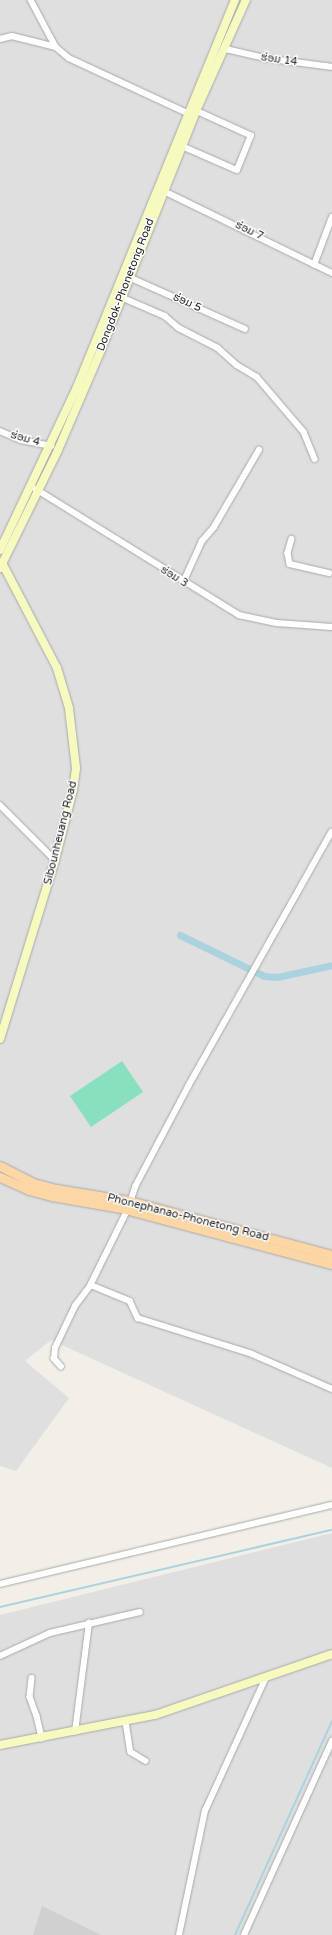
<!DOCTYPE html>
<meta charset="utf-8">
<style>
body{margin:0}
#map{position:relative;width:332px;height:1935px;overflow:hidden;background:#f2efe9;font-family:"Varela Round","Noto Sans Lao",sans-serif}
div>[style]{position:absolute}
.residential>*{inset:0;background:#e0dfdf}
.religious>*{inset:0;background:#d0d0d0}
.pitch>*{inset:0;background:#88e0be}
.stream>*{height:2px;margin:-1px;padding:0 1px;transform-origin:1px;border-radius:1px;background:#aad3df}
.canal>*{height:7px;margin:-3.5px;padding:0 3.5px;transform-origin:3.5px;border-radius:3.5px;background:#aad3df}
.roads{filter:drop-shadow(0 0 1px #a9a9a9) drop-shadow(0 0 1px #a9a9a9)}
.street>*{height:5.5px;margin:-2.75px;padding:0 2.75px;transform-origin:2.75px;border-radius:2.75px;background:#fff}
.secondary>*{height:8px;margin:-4px;padding:0 4px;transform-origin:4px;border-radius:4px;background:#f7fabf}
.primary>*{height:9px;margin:-4.5px;padding:0 4.5px;transform-origin:4.5px;border-radius:4.5px;background:#fcd6a4}
span{translate:-50% -50%;white-space:nowrap;text-align:center;line-height:1.15;-webkit-text-stroke:3px #fff;paint-order:stroke}
.street-label{font-size:11px;color:#222}
</style>
<div id="map">
<div class="residential">
<div style="clip-path:polygon(0 0,332px 0,332px 1468px,51px 1340px,25px 1361px,69px 1398px,16px 1471px,0 1466px)"></div>
<div style="clip-path:polygon(332px 1533px,332px 1935px,0 1935px,0 1615px)"></div>
</div>
<div class="religious">
<div style="clip-path:polygon(42px 1906px,101px 1935px,33px 1935px)"></div>
</div>
<div class="pitch">
<div style="clip-path:polygon(122px 1061px,143px 1092px,91px 1127px,70px 1096px)"></div>
</div>
<div class="stream">
<div style="left:0;top:1607px;width:341px;rotate:-13.1deg"></div>
<div style="left:235px;top:1935px;width:235px;rotate:-65.6deg"></div>
</div>
<div class="canal">
<div style="left:180px;top:935px;width:93px;rotate:26deg"></div>
<div style="left:264px;top:976px;width:13px;rotate:4deg"></div>
<div style="left:277px;top:977px;width:56px;rotate:-12.3deg"></div>
</div>
<div class="roads">
<div class="street">
<div style="left:31px;top:0;width:53px;rotate:62deg"></div>
<div style="left:56px;top:47px;width:17px;rotate:40deg"></div>
<div style="left:69px;top:58px;width:136px;rotate:24.9deg"></div>
<div style="left:0;top:39px;width:12px;rotate:-14deg"></div>
<div style="left:12px;top:36px;width:45px;rotate:14deg"></div>
<div style="left:226px;top:49px;width:39px;rotate:13deg"></div>
<div style="left:264px;top:58px;width:69px;rotate:7.5deg"></div>
<div style="left:182px;top:146px;width:60px;rotate:23.6deg"></div>
<div style="left:237px;top:170px;width:37px;rotate:-68deg"></div>
<div style="left:251px;top:136px;width:63px;rotate:-155.5deg"></div>
<div style="left:164px;top:191px;width:187px;rotate:26deg"></div>
<div style="left:314px;top:265px;width:51px;rotate:-69.4deg"></div>
<div style="left:129px;top:277px;width:127px;rotate:24.1deg"></div>
<div style="left:121px;top:297px;width:48px;rotate:23.4deg"></div>
<div style="left:165px;top:316px;width:18px;rotate:41deg"></div>
<div style="left:179px;top:328px;width:44px;rotate:27.1deg"></div>
<div style="left:218px;top:348px;width:25px;rotate:42deg"></div>
<div style="left:237px;top:365px;width:23px;rotate:31deg"></div>
<div style="left:257px;top:377px;width:72px;rotate:49.5deg"></div>
<div style="left:304px;top:432px;width:29px;rotate:68deg"></div>
<div style="left:0;top:431px;width:23px;rotate:23deg"></div>
<div style="left:21px;top:440px;width:31px;rotate:11deg"></div>
<div style="left:36px;top:489px;width:239px;rotate:31.8deg"></div>
<div style="left:239px;top:615px;width:39px;rotate:12deg"></div>
<div style="left:277px;top:623px;width:55px;rotate:4.2deg"></div>
<div style="left:292px;top:539px;width:15px;rotate:106deg"></div>
<div style="left:288px;top:553px;width:11px;rotate:80deg"></div>
<div style="left:290px;top:564px;width:40px;rotate:13deg"></div>
<div style="left:183px;top:583px;width:46px;rotate:-65.7deg"></div>
<div style="left:202px;top:541px;width:18px;rotate:-49deg"></div>
<div style="left:214px;top:527px;width:89px;rotate:-59.7deg"></div>
<div style="left:0;top:805px;width:78px;rotate:45deg"></div>
<div style="left:332px;top:832px;width:291px;rotate:119.4deg"></div>
<div style="left:189px;top:1086px;width:113px;rotate:117.9deg"></div>
<div style="left:136px;top:1186px;width:25px;rotate:108deg"></div>
<div style="left:128px;top:1210px;width:84px;rotate:116.3deg"></div>
<div style="left:91px;top:1285px;width:42px;rotate:22.3deg"></div>
<div style="left:130px;top:1301px;width:19px;rotate:65deg"></div>
<div style="left:138px;top:1318px;width:117px;rotate:17.4deg"></div>
<div style="left:250px;top:1353px;width:90px;rotate:23.7deg"></div>
<div style="left:61px;top:1367px;width:11px;rotate:-131deg"></div>
<div style="left:54px;top:1359px;width:11px;rotate:-85deg"></div>
<div style="left:55px;top:1348px;width:47px;rotate:-64.5deg"></div>
<div style="left:75px;top:1306px;width:26px;rotate:-53deg"></div>
<div style="left:0;top:1584px;width:341px;rotate:-13.4deg"></div>
<div style="left:0;top:1656px;width:55px;rotate:-24.7deg"></div>
<div style="left:50px;top:1633px;width:92px;rotate:-13.1deg"></div>
<div style="left:32px;top:1678px;width:19px;rotate:96deg"></div>
<div style="left:30px;top:1697px;width:20px;rotate:70deg"></div>
<div style="left:37px;top:1716px;width:23px;rotate:77deg"></div>
<div style="left:126px;top:1722px;width:30px;rotate:81deg"></div>
<div style="left:131px;top:1752px;width:17px;rotate:31deg"></div>
<div style="left:75px;top:1732px;width:110px;rotate:-82.7deg"></div>
<div style="left:179px;top:1935px;width:127px;rotate:-78.2deg"></div>
<div style="left:205px;top:1811px;width:147px;rotate:-65.5deg"></div>
<div style="left:244px;top:1935px;width:213px;rotate:-65.6deg"></div>
</div>
<div class="secondary">
<div style="left:0;top:550px;width:180px;rotate:-64.7deg"></div>
<div style="left:77px;top:387px;width:418px;rotate:-67.8deg"></div>
<div style="left:0;top:568px;width:131px;rotate:-63.8deg"></div>
<div style="left:58px;top:450px;width:109px;rotate:-66.7deg"></div>
<div style="left:101px;top:350px;width:257px;rotate:-68.3deg"></div>
<div style="left:196px;top:111px;width:122px;rotate:-65.8deg"></div>
<div style="left:0;top:1039px;width:187px;rotate:-72.9deg"></div>
<div style="left:55px;top:860px;width:72px;rotate:-75.6deg"></div>
<div style="left:73px;top:790px;width:22px;rotate:-82deg"></div>
<div style="left:76px;top:768px;width:60px;rotate:-96.7deg"></div>
<div style="left:69px;top:708px;width:42px;rotate:-106.7deg"></div>
<div style="left:57px;top:668px;width:119px;rotate:-117.6deg"></div>
<div style="left:0;top:1745px;width:158px;rotate:-11deg"></div>
<div style="left:155px;top:1715px;width:187px;rotate:-19deg"></div>
</div>
<div class="primary">
<div style="left:0;top:1166px;width:37px;rotate:27deg"></div>
<div style="left:33px;top:1183px;width:24px;rotate:15deg"></div>
<div style="left:56px;top:1189px;width:75px;rotate:9.2deg"></div>
<div style="left:130px;top:1201px;width:209px;rotate:15deg"></div>
<div style="left:0;top:1177px;width:32px;rotate:24deg"></div>
<div style="left:29px;top:1190px;width:24px;rotate:15deg"></div>
<div style="left:52px;top:1196px;width:70px;rotate:9.9deg"></div>
<div style="left:121px;top:1208px;width:218px;rotate:14.9deg"></div>
</div>
</div>
<div class="street-label">
<span style="left:279px;top:60px;rotate:8deg">ຮ່ອມ 14</span>
<span style="left:249px;top:231px;rotate:26deg">ຮ່ອມ 7</span>
<span style="left:126px;top:285px;rotate:-69deg">Dongdok-Phonetong Road</span>
<span style="left:187px;top:303px;rotate:24deg">ຮ່ອມ 5</span>
<span style="left:25px;top:439px;rotate:16deg">ຮ່ອມ 4</span>
<span style="left:174px;top:577px;rotate:32deg">ຮ່ອມ 3</span>
<span style="left:61px;top:833px;rotate:-76deg">Sibounheuang Road</span>
<span style="left:188px;top:1218px;rotate:14deg">Phonephanao-Phonetong Road</span>
</div>
</div>
